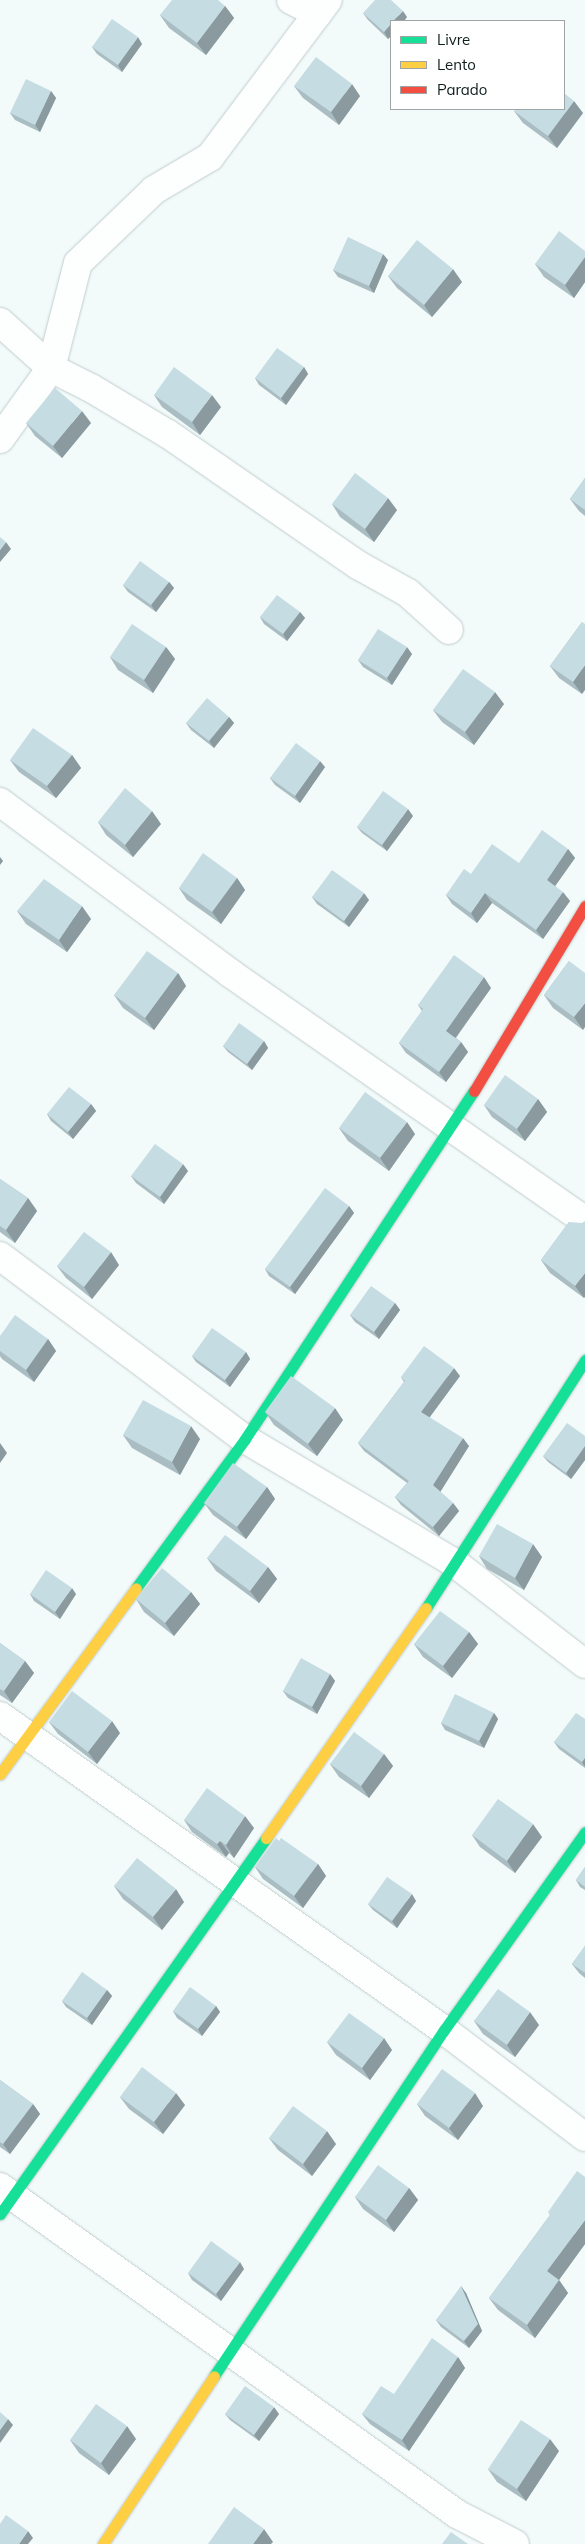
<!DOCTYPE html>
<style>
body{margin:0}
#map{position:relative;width:585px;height:2544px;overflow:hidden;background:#f2fafa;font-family:Mulish,sans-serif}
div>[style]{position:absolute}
.roads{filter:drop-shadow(0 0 1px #c2cdcc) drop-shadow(0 0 1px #c2cdcc)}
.street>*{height:28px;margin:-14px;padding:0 14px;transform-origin:14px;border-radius:14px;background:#fdfefe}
.fast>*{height:11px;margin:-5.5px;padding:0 5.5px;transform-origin:5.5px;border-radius:5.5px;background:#16e098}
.slow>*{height:11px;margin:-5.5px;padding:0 5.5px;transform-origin:5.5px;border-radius:5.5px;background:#ffcf43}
.jam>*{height:11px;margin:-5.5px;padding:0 5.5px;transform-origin:5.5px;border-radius:5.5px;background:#f24e42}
.wall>*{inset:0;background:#a9bdc2}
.shaded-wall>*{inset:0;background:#8a9a9e}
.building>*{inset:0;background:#c5dce2}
span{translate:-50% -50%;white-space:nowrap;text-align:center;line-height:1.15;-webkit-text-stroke:4px #fff;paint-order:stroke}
.legend{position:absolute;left:390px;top:20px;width:175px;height:90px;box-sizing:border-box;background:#fff;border:1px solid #9fa5a5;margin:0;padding:6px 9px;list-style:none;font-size:15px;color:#0e1e1d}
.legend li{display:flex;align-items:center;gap:10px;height:25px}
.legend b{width:25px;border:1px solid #9fa5a5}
</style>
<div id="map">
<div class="roads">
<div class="street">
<div style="left:291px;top:0;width:30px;rotate:27deg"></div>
<div style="left:0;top:322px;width:69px;rotate:42deg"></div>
<div style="left:51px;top:368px;width:45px;rotate:26.6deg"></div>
<div style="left:91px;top:388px;width:90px;rotate:30.9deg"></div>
<div style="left:168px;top:434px;width:231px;rotate:34.6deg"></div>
<div style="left:358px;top:565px;width:57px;rotate:29.2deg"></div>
<div style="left:408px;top:593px;width:55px;rotate:42.1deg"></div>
<div style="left:0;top:439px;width:87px;rotate:-54.3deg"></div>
<div style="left:51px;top:368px;width:108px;rotate:-75.6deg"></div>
<div style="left:78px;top:263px;width:105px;rotate:-43.8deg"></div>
<div style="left:154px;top:190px;width:65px;rotate:-30.5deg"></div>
<div style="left:210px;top:157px;width:196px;rotate:-53.1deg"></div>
<div style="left:0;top:802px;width:287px;rotate:36.6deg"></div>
<div style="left:230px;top:973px;width:433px;rotate:34.9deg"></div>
<div style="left:0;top:1256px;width:306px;rotate:36.8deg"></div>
<div style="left:245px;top:1439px;width:245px;rotate:30.6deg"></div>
<div style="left:456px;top:1564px;width:163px;rotate:37.8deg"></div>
<div style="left:0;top:1716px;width:544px;rotate:35.27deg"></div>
<div style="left:444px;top:2030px;width:177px;rotate:37.2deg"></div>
<div style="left:0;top:2187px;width:562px;rotate:35.59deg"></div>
<div style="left:457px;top:2514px;width:65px;rotate:27.3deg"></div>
</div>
<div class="fast">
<div style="left:136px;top:1588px;width:185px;rotate:-53.8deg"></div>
<div style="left:245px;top:1439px;width:417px;rotate:-56.7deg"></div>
<div style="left:426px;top:1608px;width:295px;rotate:-57.3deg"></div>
<div style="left:0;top:2214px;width:461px;rotate:-54.7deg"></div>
<div style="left:214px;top:2376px;width:415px;rotate:-56.4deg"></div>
<div style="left:444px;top:2030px;width:243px;rotate:-54.5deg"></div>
</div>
<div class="slow">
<div style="left:0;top:1774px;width:230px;rotate:-53.8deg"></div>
<div style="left:266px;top:1838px;width:280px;rotate:-55.2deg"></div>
<div style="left:103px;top:2544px;width:201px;rotate:-56.5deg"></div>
</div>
<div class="jam">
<div style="left:474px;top:1091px;width:216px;rotate:-59deg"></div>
</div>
</div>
<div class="wall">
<div style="clip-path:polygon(225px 6px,234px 18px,206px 55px,169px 28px,160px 15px)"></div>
<div style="clip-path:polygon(363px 13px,407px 17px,404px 21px,391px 21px,391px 36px,388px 39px,368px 20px)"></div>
<div style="clip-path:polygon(142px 44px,122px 72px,97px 54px,92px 47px)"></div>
<div style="clip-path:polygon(294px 86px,360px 96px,339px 125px,303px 98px)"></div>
<div style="clip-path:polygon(51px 91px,56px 98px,40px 132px,15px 120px,10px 113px)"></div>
<div style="clip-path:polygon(514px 111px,583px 113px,557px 148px,523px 123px)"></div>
<div style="clip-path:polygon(585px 251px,585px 282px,574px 298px,544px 277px,535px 264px)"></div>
<div style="clip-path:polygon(388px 260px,374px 293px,338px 277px,333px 270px)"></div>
<div style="clip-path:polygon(388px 276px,462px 282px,432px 317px,397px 288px)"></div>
<div style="clip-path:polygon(304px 367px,308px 374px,286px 405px,259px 385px,255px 378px)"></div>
<div style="clip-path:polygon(154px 395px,221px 407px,200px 435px,162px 407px)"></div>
<div style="clip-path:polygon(26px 423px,91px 423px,62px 458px,35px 436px)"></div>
<div style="clip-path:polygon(585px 478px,585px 516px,579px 511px,570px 499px)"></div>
<div style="clip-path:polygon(332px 504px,397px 510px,374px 542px,340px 517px)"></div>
<div style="clip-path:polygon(169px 582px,174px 588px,156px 612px,128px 592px,123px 585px)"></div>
<div style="clip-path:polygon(300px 612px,305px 618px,287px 641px,264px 624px,260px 617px)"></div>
<div style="clip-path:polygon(582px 622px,582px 694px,559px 678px,550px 666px)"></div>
<div style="clip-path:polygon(166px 647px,175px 659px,153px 693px,118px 670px,110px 657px)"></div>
<div style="clip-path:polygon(412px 654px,392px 685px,363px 667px,358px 660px)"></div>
<div style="clip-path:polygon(504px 704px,474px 745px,442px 722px,433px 710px)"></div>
<div style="clip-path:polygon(229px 717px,234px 723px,214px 748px,191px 730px,186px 723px)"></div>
<div style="clip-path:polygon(72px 755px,81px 768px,56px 798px,19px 772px,10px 760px)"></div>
<div style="clip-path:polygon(325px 767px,300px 803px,275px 785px,270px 778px)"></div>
<div style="clip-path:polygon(413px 816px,387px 851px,362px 833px,357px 827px)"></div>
<div style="clip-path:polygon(98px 822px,161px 824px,133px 857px,106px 835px)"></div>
<div style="clip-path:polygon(568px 849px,575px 858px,555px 886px,570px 901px,543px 939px,492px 903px,477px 923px,452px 904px,446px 895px,471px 874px,519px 863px)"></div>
<div style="clip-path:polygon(237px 878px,245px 890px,221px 924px,187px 900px,179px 888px)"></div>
<div style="clip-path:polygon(312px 897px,369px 900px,349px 927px,317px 904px)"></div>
<div style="clip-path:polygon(17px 911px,91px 919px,67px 952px,26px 924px)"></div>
<div style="clip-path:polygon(569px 961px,583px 1030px,553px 1008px,544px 995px)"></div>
<div style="clip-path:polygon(178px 973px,186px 986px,154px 1030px,123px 1008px,114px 995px)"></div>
<div style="clip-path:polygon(491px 988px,456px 1038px,461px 1042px,468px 1052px,446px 1082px,406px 1053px,399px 1043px,422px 1011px,418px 1005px)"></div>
<div style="clip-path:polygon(264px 1041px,268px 1048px,252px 1070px,228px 1052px,223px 1046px)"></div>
<div style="clip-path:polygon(538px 1099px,547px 1112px,525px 1141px,492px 1117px,484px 1105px)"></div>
<div style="clip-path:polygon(91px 1104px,96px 1111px,73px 1139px,51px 1121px,47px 1114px)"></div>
<div style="clip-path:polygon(339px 1128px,415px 1134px,389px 1171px,348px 1141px)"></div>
<div style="clip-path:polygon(188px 1171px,164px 1204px,136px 1183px,131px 1176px)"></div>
<div style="clip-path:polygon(0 1179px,28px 1198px,37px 1211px,15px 1243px,0 1232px)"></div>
<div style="clip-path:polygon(349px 1206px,354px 1213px,295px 1294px,269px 1276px,265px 1269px)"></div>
<div style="clip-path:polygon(569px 1222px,584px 1298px,550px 1273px,541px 1260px)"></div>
<div style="clip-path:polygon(119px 1265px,92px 1299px,66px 1278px,57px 1266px)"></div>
<div style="clip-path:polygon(395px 1303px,400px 1310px,379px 1339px,355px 1322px,350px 1315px)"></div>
<div style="clip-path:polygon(0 1336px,48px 1339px,56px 1351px,34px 1382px,2px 1359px,0 1356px)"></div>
<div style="clip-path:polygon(246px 1352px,250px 1359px,230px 1387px,196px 1362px,192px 1356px)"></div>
<div style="clip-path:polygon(460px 1376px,429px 1417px,469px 1446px,440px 1492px,453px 1503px,459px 1511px,439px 1536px,401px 1505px,395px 1497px,407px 1483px,364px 1451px,358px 1443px,404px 1382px,401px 1377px)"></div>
<div style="clip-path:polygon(265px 1412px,343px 1420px,317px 1456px,274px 1425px)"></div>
<div style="clip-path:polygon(123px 1435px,200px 1439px,180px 1475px,132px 1448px)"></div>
<div style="clip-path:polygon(585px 1436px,585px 1460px,571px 1479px,548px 1462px,543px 1456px)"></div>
<div style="clip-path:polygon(267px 1487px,275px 1499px,246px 1539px,213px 1515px,204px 1503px)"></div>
<div style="clip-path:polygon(479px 1556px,542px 1557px,524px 1590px,487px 1569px)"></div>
<div style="clip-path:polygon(207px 1558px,268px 1567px,277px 1579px,259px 1603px,216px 1571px)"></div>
<div style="clip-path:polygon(191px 1592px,200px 1604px,174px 1636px,144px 1612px,136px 1599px)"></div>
<div style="clip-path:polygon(30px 1594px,76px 1594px,60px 1619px,34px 1601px)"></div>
<div style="clip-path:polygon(469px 1632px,478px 1644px,452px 1678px,423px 1657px,414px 1644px)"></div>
<div style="clip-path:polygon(0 1643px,25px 1661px,34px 1673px,12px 1703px,0 1695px)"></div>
<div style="clip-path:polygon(330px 1674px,335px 1681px,317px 1714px,288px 1698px,283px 1691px)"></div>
<div style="clip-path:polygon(494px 1713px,498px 1719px,484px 1748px,445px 1730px,441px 1723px)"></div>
<div style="clip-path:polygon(585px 1719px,585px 1768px,559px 1749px,554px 1742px)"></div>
<div style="clip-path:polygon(49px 1722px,120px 1733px,97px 1764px,58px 1734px)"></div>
<div style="clip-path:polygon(384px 1754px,393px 1766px,369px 1798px,339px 1777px,330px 1764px)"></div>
<div style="clip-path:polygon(184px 1820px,254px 1828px,234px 1858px,229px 1853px,226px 1857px,192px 1832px)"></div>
<div style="clip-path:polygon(472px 1835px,542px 1837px,515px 1873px,480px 1847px)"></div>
<div style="clip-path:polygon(318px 1864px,326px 1876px,303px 1908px,263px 1879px,255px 1867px)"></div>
<div style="clip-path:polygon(585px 1867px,585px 1890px,580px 1887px,576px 1880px)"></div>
<div style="clip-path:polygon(114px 1886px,184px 1902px,162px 1930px,123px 1899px)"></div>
<div style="clip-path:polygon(416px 1901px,397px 1928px,373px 1910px,368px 1904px)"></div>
<div style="clip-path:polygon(585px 1946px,585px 1978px,579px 1973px,572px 1964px)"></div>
<div style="clip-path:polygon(107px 1990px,112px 1996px,92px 2025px,66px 2007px,62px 2001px)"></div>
<div style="clip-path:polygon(216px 2006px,220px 2012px,202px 2036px,177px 2018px,173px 2011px)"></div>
<div style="clip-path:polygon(474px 2021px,539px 2025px,515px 2057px,483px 2034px)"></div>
<div style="clip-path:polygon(327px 2042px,392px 2050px,370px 2080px,336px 2055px)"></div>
<div style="clip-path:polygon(0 2080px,33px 2104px,40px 2114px,10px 2154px,0 2147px)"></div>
<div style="clip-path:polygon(120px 2097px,185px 2105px,163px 2134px,129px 2109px)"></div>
<div style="clip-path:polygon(417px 2104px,483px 2106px,458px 2140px,425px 2116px)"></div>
<div style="clip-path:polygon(269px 2138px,336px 2144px,312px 2176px,278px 2150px)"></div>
<div style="clip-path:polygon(409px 2188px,418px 2200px,394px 2232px,363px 2209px,355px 2197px)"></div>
<div style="clip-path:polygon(548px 2212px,585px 2244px,559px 2280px,568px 2293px,535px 2338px,498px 2310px,489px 2298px,550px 2215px)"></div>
<div style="clip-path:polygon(244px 2269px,221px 2301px,192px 2280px,188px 2273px)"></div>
<div style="clip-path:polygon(466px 2293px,482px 2331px,469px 2348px,441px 2327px,436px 2320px)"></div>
<div style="clip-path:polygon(458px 2357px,465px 2368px,409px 2451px,370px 2424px,362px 2414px,394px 2394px)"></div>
<div style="clip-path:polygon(225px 2414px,279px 2414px,259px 2441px,230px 2420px)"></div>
<div style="clip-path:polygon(136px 2439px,109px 2475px,79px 2453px,70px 2440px)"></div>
<div style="clip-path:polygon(559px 2451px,526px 2501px,497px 2482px,488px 2469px)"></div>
</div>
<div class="shaded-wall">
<div style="clip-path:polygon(225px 6px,234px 18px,206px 55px,197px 43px)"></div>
<div style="clip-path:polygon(403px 11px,407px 17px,404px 21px,393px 21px)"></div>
<div style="clip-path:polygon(391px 24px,391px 36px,388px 39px,384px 32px)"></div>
<div style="clip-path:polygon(138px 37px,142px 44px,122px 72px,118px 65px)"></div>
<div style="clip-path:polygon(352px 84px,360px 96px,339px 125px,331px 112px)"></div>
<div style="clip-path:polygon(51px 91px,56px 98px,40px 132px,35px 125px)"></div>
<div style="clip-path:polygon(574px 101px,583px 113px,557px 148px,548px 136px)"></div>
<div style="clip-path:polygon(383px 254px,388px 260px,374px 293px,369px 286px)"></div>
<div style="clip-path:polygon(585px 257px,585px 282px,574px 298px,565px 285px)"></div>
<div style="clip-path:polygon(453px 269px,462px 282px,432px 317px,424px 305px)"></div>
<div style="clip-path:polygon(304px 367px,308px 374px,286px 405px,281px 398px)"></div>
<div style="clip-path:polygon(212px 395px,221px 407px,200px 435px,192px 422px)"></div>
<div style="clip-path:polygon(82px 411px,91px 423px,62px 458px,53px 446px)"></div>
<div style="clip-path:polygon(388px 498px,397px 510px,374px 542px,365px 529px)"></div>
<div style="clip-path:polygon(6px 542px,11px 549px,0 562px,0 550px)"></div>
<div style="clip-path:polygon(169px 582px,174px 588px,156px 612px,151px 605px)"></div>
<div style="clip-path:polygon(300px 612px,305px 618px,287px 641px,283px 634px)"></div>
<div style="clip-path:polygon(166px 647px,175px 659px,153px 693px,144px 680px)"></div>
<div style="clip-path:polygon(407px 647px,412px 654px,392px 685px,387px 678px)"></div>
<div style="clip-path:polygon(585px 665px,585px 690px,582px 694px,573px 682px)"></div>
<div style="clip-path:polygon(495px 692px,504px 704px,474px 745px,465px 732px)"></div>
<div style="clip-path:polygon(229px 717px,234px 723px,214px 748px,209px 741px)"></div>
<div style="clip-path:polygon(72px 755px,81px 768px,56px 798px,47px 786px)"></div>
<div style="clip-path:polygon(320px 761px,325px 767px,300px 803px,295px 796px)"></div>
<div style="clip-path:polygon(408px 809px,413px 816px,387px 851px,382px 845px)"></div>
<div style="clip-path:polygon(152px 811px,161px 824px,133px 857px,125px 845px)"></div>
<div style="clip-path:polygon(568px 849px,575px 858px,553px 889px,547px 880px)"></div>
<div style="clip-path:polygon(0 857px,3px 861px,0 865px)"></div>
<div style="clip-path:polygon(237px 878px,245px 890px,221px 924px,212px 912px)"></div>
<div style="clip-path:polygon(563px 892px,570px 901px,543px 939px,536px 930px)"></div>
<div style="clip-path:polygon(364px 893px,369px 900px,349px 927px,344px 921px)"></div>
<div style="clip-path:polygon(485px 893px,492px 903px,477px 923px,471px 913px)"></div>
<div style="clip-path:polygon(82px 906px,91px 919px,67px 952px,59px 940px)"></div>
<div style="clip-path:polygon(178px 973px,186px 986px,154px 1030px,145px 1018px)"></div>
<div style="clip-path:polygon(484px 977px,491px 988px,453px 1041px,446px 1031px)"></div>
<div style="clip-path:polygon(585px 1003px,585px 1027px,583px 1030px,574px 1017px)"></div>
<div style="clip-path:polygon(264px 1041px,268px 1048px,252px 1070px,247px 1064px)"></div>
<div style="clip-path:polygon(461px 1042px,468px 1052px,446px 1082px,439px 1072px)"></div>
<div style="clip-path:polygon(538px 1099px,547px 1112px,525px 1141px,517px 1129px)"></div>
<div style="clip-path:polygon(91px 1104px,96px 1111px,73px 1139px,68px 1132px)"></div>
<div style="clip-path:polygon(407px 1122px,415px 1134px,389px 1171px,380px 1158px)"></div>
<div style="clip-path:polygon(183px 1164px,188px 1171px,164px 1204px,160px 1197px)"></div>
<div style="clip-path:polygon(28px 1198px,37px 1211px,15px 1243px,6px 1230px)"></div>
<div style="clip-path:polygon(349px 1206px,354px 1213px,295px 1294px,290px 1287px)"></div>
<div style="clip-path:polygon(111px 1252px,119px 1265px,92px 1299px,84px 1287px)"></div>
<div style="clip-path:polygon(585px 1273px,585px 1297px,584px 1298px,575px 1286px)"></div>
<div style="clip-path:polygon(395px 1303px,400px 1310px,379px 1339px,374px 1332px)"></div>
<div style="clip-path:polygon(48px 1339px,56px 1351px,34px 1382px,26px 1370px)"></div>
<div style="clip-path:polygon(246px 1352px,250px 1359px,230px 1387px,225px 1380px)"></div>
<div style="clip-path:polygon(454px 1368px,460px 1376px,427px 1421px,421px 1412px)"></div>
<div style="clip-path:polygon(335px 1408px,343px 1420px,317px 1456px,308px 1444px)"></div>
<div style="clip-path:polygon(191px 1426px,200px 1439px,180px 1475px,172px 1462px)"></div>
<div style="clip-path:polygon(463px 1438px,469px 1446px,439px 1494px,433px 1485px)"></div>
<div style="clip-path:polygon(0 1443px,7px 1453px,0 1463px)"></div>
<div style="clip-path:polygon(585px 1446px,585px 1460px,571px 1479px,566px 1473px)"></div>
<div style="clip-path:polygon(267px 1487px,275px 1499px,246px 1539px,237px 1527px)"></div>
<div style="clip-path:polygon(453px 1503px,459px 1511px,439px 1536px,433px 1527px)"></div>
<div style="clip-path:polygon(533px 1544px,542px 1557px,524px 1590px,515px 1578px)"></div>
<div style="clip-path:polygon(268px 1567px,277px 1579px,259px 1603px,250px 1591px)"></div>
<div style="clip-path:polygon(72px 1588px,76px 1594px,60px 1619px,55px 1612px)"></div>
<div style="clip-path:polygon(191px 1592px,200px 1604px,174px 1636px,165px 1623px)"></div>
<div style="clip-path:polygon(469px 1632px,478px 1644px,452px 1678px,443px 1666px)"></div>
<div style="clip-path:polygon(25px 1661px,34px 1673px,12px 1703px,4px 1691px)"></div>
<div style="clip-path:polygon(330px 1674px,335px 1681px,317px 1714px,312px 1707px)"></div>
<div style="clip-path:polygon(494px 1713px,498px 1719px,484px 1748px,479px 1741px)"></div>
<div style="clip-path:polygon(112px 1721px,120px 1733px,97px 1764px,88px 1752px)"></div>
<div style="clip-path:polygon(384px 1754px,393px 1766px,369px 1798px,361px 1786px)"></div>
<div style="clip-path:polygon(585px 1758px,585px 1767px,582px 1762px)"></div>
<div style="clip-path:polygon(245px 1816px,254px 1828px,234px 1858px,226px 1845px)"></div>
<div style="clip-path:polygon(533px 1824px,542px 1837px,515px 1873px,507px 1861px)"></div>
<div style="clip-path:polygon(220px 1841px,229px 1853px,226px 1857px,217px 1844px)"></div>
<div style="clip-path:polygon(318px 1864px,326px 1876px,303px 1908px,294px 1896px)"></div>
<div style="clip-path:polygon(176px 1889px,184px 1902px,162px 1930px,153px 1917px)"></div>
<div style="clip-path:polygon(412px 1894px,416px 1901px,397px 1928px,392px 1921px)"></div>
<div style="clip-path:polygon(107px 1990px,112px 1996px,92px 2025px,87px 2018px)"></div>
<div style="clip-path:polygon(216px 2006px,220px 2012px,202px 2036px,198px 2029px)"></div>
<div style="clip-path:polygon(530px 2012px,539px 2025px,515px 2057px,507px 2045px)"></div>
<div style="clip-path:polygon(384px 2038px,392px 2050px,370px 2080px,362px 2068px)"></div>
<div style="clip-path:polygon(176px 2093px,185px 2105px,163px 2134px,154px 2122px)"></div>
<div style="clip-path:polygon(475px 2093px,483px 2106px,458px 2140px,449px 2128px)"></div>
<div style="clip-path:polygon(33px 2104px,40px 2114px,10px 2154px,3px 2144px)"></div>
<div style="clip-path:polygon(327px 2131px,336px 2144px,312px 2176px,303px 2164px)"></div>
<div style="clip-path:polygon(409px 2188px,418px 2200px,394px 2232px,386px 2220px)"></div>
<div style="clip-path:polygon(585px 2220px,585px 2244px,556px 2284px,547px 2271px)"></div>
<div style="clip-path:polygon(240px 2262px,244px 2269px,221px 2301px,216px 2294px)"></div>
<div style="clip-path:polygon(559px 2280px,568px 2293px,535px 2338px,527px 2325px)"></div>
<div style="clip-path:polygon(461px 2286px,466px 2293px,482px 2331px,469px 2348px,464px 2341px)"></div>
<div style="clip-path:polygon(458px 2357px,465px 2368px,409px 2451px,402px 2440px)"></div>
<div style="clip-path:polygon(274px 2407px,279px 2414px,259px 2441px,254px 2435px)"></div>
<div style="clip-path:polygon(8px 2419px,13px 2425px,0 2443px,0 2430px)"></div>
<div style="clip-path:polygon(127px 2426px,136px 2439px,109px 2475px,101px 2463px)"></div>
<div style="clip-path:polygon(550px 2439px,559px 2451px,526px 2501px,517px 2489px)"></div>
<div style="clip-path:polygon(264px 2529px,273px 2542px,271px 2544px,253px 2544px)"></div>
<div style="clip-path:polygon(28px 2531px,33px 2538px,28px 2544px,19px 2544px)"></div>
</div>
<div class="building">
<div style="clip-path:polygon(172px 0,218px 0,225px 6px,197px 43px,160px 15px)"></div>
<div style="clip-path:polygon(375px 0,391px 0,403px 11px,393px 21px,391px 21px,391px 24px,384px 32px,363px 13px)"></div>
<div style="clip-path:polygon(112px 19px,138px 37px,118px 65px,92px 47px)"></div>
<div style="clip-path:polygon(316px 57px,352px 84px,331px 112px,294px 86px)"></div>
<div style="clip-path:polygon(26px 79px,51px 91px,35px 125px,10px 113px)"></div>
<div style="clip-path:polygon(564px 93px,574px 101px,548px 136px,514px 111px,516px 109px,564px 109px)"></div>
<div style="clip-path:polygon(559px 231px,585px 251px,585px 257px,565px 285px,535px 264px)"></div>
<div style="clip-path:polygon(348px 237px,383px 254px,369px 286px,333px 270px)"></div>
<div style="clip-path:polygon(417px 240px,453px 269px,424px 305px,388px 276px)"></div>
<div style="clip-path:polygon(277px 348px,304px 367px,281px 398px,255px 378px)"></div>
<div style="clip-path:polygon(174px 367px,212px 395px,192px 422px,154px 395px)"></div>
<div style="clip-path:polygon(55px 388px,82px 411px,53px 446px,26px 423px)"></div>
<div style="clip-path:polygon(355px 473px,388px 498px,365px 529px,332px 504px)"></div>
<div style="clip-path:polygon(585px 478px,585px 510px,570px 499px)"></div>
<div style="clip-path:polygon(0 537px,6px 542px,0 550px)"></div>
<div style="clip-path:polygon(140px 561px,169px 582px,151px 605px,123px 585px)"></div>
<div style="clip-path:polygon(277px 595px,300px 612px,283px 634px,260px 617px)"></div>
<div style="clip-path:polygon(582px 622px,585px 624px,585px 665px,573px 682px,550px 666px)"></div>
<div style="clip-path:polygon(132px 624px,166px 647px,144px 680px,110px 657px)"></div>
<div style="clip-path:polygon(378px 629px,407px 647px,387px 678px,358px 660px)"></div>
<div style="clip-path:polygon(463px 669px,495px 692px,465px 732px,433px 710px)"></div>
<div style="clip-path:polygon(207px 698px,229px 717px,209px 741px,186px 723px)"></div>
<div style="clip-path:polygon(33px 728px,72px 755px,47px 786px,10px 760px)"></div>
<div style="clip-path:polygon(296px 743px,320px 761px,295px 796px,270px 778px)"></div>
<div style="clip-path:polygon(125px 788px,152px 811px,125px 845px,98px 822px)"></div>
<div style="clip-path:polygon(383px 791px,408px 809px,382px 845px,357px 827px)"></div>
<div style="clip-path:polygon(542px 830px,568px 849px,547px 880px,563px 892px,536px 930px,485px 893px,471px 913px,446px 895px,464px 869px,471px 874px,492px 844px,519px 863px)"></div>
<div style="clip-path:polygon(203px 853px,237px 878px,212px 912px,179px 888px)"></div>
<div style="clip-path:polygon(332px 870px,364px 893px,344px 921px,312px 897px)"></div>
<div style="clip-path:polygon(44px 879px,82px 906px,59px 940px,17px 911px)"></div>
<div style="clip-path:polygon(147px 951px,178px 973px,145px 1018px,114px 995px)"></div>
<div style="clip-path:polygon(454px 955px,484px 977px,446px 1031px,461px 1042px,439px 1072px,399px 1043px,423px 1009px,418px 1005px)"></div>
<div style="clip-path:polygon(569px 961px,585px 973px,585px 1003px,574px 1017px,544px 995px)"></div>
<div style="clip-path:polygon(239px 1023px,264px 1041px,247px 1064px,223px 1046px)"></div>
<div style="clip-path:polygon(505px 1075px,538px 1099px,517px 1129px,484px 1105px)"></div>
<div style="clip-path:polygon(69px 1087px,91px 1104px,68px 1132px,47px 1114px)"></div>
<div style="clip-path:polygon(365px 1092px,407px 1122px,380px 1158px,339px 1128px)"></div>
<div style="clip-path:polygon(155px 1144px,183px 1164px,160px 1197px,131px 1176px)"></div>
<div style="clip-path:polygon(0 1179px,28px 1198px,6px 1230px,0 1226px)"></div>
<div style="clip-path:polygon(325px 1188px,349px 1206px,290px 1287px,265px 1269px)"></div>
<div style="clip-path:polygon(585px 1221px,585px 1273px,575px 1286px,541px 1260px,569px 1222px,582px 1223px)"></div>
<div style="clip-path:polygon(84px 1232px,111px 1252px,84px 1287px,57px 1266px)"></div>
<div style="clip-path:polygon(371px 1286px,395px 1303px,374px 1332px,350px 1315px)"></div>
<div style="clip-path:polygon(15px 1315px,48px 1339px,26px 1370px,0 1351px,0 1336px)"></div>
<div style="clip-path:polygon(212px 1328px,246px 1352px,225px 1380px,192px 1356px)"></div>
<div style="clip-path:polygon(424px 1346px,454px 1368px,421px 1412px,463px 1438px,433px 1485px,453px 1503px,433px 1527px,395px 1497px,409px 1481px,358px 1443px,405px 1381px,401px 1377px)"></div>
<div style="clip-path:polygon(291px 1376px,335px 1408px,308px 1444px,265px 1412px)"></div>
<div style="clip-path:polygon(143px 1400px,191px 1426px,172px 1462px,123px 1435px)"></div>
<div style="clip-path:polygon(567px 1423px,585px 1436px,585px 1446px,566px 1473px,543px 1456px)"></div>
<div style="clip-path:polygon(233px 1463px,267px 1487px,237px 1527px,204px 1503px)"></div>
<div style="clip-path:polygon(497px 1524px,533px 1544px,515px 1578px,479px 1556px)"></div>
<div style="clip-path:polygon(225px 1535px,268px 1567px,250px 1591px,207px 1558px)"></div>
<div style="clip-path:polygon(162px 1568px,191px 1592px,165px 1623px,136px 1599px)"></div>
<div style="clip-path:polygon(46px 1570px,72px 1588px,55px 1612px,30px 1594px)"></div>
<div style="clip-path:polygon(440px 1611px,469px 1632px,443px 1666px,414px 1644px)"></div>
<div style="clip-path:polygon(0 1643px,25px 1661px,4px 1691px,0 1689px)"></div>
<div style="clip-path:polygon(301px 1658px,330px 1674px,312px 1707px,283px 1691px)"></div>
<div style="clip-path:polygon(72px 1691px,112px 1721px,88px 1752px,49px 1722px)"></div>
<div style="clip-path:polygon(455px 1694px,494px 1713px,479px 1741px,441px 1723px)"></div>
<div style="clip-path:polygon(576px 1713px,585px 1719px,585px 1758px,582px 1762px,554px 1742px)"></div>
<div style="clip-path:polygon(354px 1732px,384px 1754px,361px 1786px,330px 1764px)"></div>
<div style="clip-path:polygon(207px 1788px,245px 1816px,226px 1845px,220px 1841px,217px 1844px,184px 1820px)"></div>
<div style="clip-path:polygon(498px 1799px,533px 1824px,507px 1861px,472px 1835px)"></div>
<div style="clip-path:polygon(276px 1838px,279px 1841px,281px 1838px,318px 1864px,294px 1896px,255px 1867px)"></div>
<div style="clip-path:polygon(137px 1858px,176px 1889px,153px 1917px,114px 1886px)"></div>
<div style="clip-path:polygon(585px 1867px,585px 1887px,576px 1880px)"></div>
<div style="clip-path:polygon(387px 1877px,412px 1894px,392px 1921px,368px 1904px)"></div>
<div style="clip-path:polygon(585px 1946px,585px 1973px,572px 1964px)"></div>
<div style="clip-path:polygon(82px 1972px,107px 1990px,87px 2018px,62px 2001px)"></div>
<div style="clip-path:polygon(190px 1987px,216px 2006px,198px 2029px,173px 2011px)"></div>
<div style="clip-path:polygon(498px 1989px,530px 2012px,507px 2045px,474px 2021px)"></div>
<div style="clip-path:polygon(349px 2013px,384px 2038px,362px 2068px,327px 2042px)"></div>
<div style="clip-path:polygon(142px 2067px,176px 2093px,154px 2122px,120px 2097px)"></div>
<div style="clip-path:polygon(442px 2069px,475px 2093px,449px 2128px,417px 2104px)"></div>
<div style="clip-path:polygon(0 2080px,33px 2104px,3px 2144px,0 2142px)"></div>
<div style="clip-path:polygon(293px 2106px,327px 2131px,303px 2164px,269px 2138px)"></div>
<div style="clip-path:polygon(378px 2165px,409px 2188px,386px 2220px,355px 2197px)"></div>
<div style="clip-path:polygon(577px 2171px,585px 2177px,585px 2220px,547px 2271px,559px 2280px,527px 2325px,489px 2298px,551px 2214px,548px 2212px)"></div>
<div style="clip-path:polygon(211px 2241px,240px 2262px,216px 2294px,188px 2273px)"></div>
<div style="clip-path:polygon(461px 2286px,478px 2324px,464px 2341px,436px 2320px)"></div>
<div style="clip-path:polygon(432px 2338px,458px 2357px,402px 2440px,362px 2414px,381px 2386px,394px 2394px)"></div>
<div style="clip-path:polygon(245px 2386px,274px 2407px,254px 2435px,225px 2414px)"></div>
<div style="clip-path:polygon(96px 2404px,127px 2426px,101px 2463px,70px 2440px)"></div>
<div style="clip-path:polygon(0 2412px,8px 2419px,0 2430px)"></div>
<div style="clip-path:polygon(521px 2420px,550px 2439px,517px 2489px,488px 2469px)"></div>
<div style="clip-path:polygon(234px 2507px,264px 2529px,253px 2544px,208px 2544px)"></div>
<div style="clip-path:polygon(6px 2515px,28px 2531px,19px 2544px,0 2544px,0 2524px)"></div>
<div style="clip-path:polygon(451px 2532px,468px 2544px,442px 2544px)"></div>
</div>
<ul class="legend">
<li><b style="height:6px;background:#16e098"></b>Livre</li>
<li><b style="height:6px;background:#ffcf43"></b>Lento</li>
<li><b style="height:6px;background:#f24e42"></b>Parado</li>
</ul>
</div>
